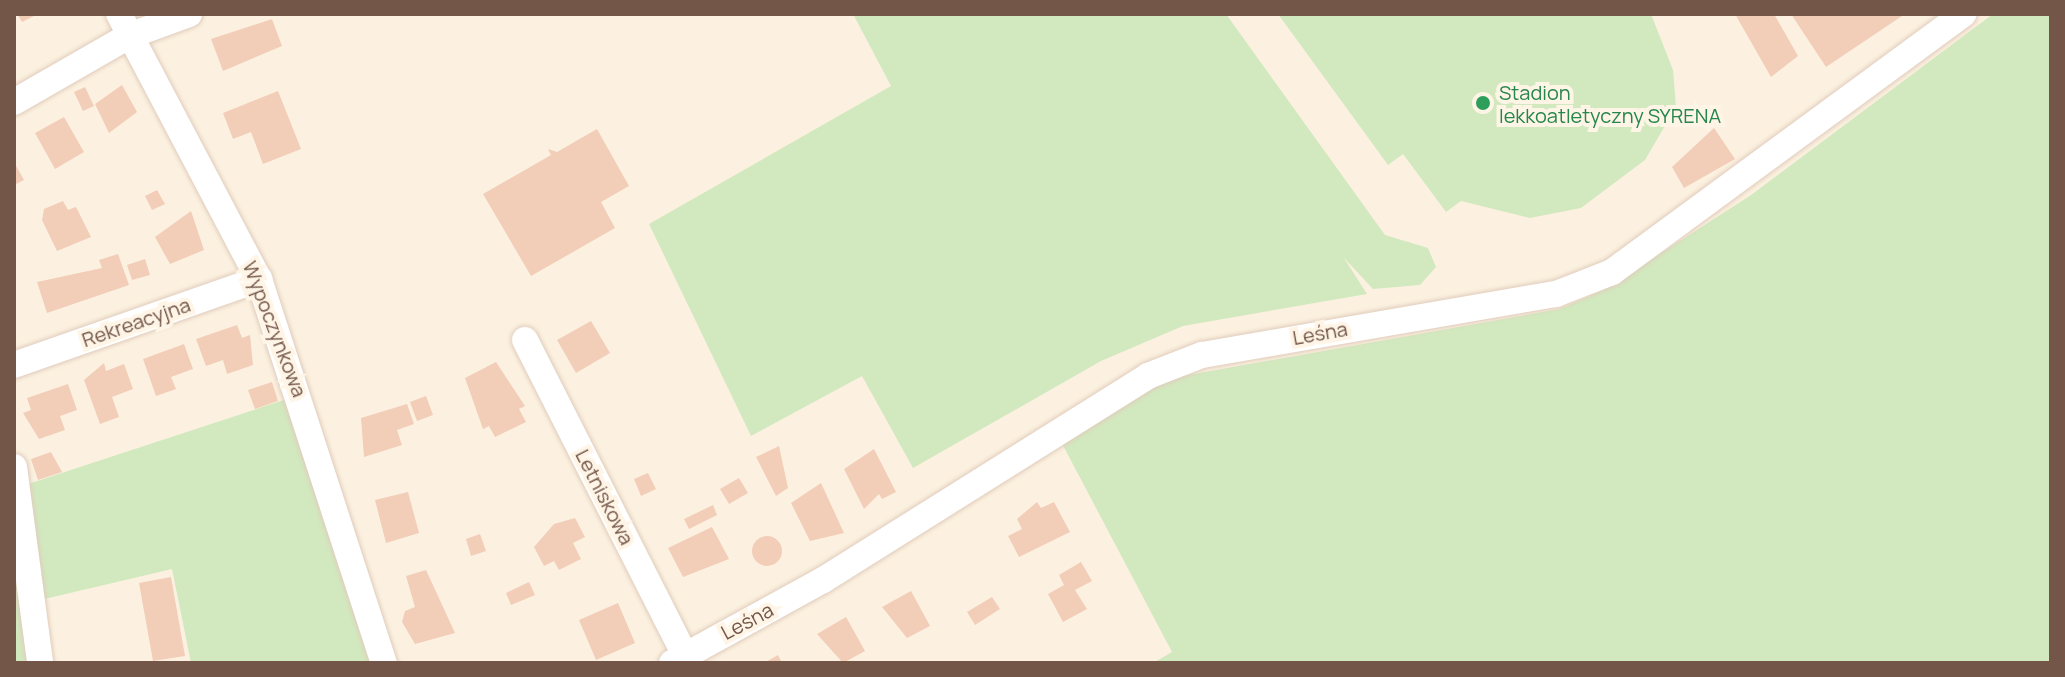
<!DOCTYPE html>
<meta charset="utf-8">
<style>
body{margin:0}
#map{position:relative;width:2065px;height:677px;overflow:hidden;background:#fcf1e0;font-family:Manrope,sans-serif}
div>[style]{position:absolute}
.green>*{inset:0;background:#d2e9bf}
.building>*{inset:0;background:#f2cdb8}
.round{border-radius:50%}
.roads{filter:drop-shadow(0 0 2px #e0ccbc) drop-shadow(0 0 2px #e0ccbc)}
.minor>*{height:26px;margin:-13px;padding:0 13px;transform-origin:13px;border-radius:13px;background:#fff}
.dots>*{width:22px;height:22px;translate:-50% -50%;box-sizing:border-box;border:4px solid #fff5e7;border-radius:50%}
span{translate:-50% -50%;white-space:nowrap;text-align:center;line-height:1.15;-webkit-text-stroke:8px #fff5e7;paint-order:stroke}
.leisure-label{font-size:20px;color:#27864d}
.left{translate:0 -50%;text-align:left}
.street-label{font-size:20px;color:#735648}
.frame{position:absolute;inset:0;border:16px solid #735648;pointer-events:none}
</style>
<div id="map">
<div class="green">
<div style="clip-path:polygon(853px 14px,1226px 14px,1385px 235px,1428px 248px,1436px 267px,1420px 285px,1373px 289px,1344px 258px,1367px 294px,1183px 326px,1101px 361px,913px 468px,862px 376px,751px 436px,649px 224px,891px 86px)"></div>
<div style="clip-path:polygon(1278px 14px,1651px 14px,1673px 70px,1676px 107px,1645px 160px,1581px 208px,1530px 218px,1461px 201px,1446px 212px,1403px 154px,1388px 165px)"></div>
<div style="clip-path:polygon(1993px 14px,2051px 14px,2051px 663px,1153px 663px,1172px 652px,1058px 436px,1149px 382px,1559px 309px,1604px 290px,1751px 195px)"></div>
<div style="clip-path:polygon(293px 397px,375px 663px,191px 663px,172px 569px,36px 601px,22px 486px)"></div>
<div style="clip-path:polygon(14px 467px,43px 663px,14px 663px)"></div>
</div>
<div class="building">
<div style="clip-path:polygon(17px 14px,38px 14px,22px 22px)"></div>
<div style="clip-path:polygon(1735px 14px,1774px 14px,1798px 56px,1771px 77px)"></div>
<div style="clip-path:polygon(1791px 14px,1905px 14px,1826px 67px)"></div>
<div style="clip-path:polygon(272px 19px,282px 46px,223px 71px,211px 39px)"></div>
<div style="clip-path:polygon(122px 85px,137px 112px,109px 133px,95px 104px)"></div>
<div style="clip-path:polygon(85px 87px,94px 106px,83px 111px,74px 92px)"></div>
<div style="clip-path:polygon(278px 91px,301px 149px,263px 164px,251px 132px,233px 139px,223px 113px)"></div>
<div style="clip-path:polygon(64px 117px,84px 152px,55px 169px,35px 133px)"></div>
<div style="clip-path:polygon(1714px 128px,1735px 159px,1684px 188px,1672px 167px)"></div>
<div style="clip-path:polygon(597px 129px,629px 186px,601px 202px,615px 228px,531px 276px,483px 194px,551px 155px,548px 149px,557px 152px)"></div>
<div style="clip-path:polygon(14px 162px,24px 180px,14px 185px)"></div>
<div style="clip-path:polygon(157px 190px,165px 204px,152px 210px,145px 196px)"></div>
<div style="clip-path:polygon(63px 201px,68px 210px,76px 207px,91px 237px,57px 251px,42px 220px,44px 209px)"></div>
<div style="clip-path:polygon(191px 211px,204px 250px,170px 264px,155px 237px)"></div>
<div style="clip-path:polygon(118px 254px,129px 285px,47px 313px,37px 282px,102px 268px,99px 260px)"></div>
<div style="clip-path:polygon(145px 259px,150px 275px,132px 280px,127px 265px)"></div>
<div style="clip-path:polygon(591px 321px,610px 353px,576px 373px,557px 340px)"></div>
<div style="clip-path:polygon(237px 325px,242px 338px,250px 335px,253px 365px,227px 374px,223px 360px,206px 366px,196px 339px)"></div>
<div style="clip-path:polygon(184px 344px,193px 369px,171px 377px,176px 389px,156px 396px,143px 359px)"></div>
<div style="clip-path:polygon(496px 362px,525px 406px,519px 409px,526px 422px,495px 437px,489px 426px,483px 429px,465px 378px)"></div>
<div style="clip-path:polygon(104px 363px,106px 371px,124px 364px,133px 389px,112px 397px,119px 417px,100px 424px,84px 380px)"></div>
<div style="clip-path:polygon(272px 382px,278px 401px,255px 409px,248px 390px)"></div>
<div style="clip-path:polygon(68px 384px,77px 410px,60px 416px,65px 430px,39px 439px,23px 413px,31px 410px,27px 398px)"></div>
<div style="clip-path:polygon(426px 396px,433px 415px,417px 421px,410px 402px)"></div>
<div style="clip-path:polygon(407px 404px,414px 424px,397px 430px,402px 445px,364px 457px,361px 418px)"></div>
<div style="clip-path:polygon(779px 446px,788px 488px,776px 496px,756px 457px)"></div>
<div style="clip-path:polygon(874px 449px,896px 492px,882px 499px,879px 494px,864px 509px,844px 469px)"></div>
<div style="clip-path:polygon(51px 452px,62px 472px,38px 480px,31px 459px)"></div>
<div style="clip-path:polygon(648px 473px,656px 489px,641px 496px,634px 479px)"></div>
<div style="clip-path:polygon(739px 478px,748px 493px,729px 504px,720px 489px)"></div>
<div style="clip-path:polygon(821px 483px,844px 533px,810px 541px,791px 503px)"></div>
<div style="clip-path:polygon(408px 492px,419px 533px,386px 543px,375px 500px)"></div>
<div style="clip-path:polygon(1037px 502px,1041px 508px,1054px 502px,1070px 532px,1019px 557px,1008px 536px,1022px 529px,1017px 519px)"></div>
<div style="clip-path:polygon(713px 505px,717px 515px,689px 529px,684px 519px)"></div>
<div style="clip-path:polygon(575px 518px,585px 537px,573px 543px,581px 559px,559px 570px,554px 561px,544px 566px,534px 547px,554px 524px)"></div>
<div style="clip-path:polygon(712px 527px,729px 559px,683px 577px,668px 548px)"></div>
<div style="clip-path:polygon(480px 534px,486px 551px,471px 556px,466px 539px)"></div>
<div class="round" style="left:752px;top:536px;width:30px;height:30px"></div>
<div style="clip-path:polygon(1081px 562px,1092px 581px,1075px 590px,1087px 609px,1063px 622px,1048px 594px,1064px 585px,1059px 575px)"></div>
<div style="clip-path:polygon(426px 570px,455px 633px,415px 644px,402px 622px,405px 611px,415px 607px,406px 576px)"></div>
<div style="clip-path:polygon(171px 577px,185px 656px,153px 661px,139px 583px)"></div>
<div style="clip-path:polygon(529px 582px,535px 595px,511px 605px,506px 593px)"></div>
<div style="clip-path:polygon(911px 591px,930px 626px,907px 638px,882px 607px)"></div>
<div style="clip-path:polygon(992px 597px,1000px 609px,975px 625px,967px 612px)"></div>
<div style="clip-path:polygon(618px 603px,635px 643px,596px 660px,579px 620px)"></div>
<div style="clip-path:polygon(846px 617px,865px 651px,843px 663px,817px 634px)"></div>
<div style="clip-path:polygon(778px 655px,782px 663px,764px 663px)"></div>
</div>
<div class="roads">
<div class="minor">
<div style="left:119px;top:14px;width:300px;rotate:62.2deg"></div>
<div style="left:259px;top:279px;width:404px;rotate:72deg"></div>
<div style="left:14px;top:102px;width:133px;rotate:-29.9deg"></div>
<div style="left:129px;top:36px;width:64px;rotate:-20.1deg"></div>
<div style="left:525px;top:340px;width:353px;rotate:63.1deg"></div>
<div style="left:14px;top:365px;width:260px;rotate:-19.3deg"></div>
<div style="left:14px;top:467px;width:198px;rotate:82.4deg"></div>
<div style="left:672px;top:663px;width:172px;rotate:-28.8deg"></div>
<div style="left:823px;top:580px;width:384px;rotate:-32.1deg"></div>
<div style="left:1148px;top:376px;width:58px;rotate:-21.3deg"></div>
<div style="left:1202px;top:355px;width:359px;rotate:-9.8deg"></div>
<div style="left:1556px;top:294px;width:60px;rotate:-21.4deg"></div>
<div style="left:1612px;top:272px;width:436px;rotate:-36.3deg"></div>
</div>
</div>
<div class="dots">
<div style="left:1483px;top:103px;background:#2e9e5b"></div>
</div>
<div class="leisure-label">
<span class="left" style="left:1499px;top:104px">Stadion<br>lekkoatletyczny SYRENA</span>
</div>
<div class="street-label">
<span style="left:136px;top:322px;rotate:-19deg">Rekreacyjna</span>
<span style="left:275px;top:329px;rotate:69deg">Wypoczynkowa</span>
<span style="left:1320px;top:333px;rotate:-10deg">Leśna</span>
<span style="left:605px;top:497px;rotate:63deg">Letniskowa</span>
<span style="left:747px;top:621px;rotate:-28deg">Leśna</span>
</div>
<div class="frame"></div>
</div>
